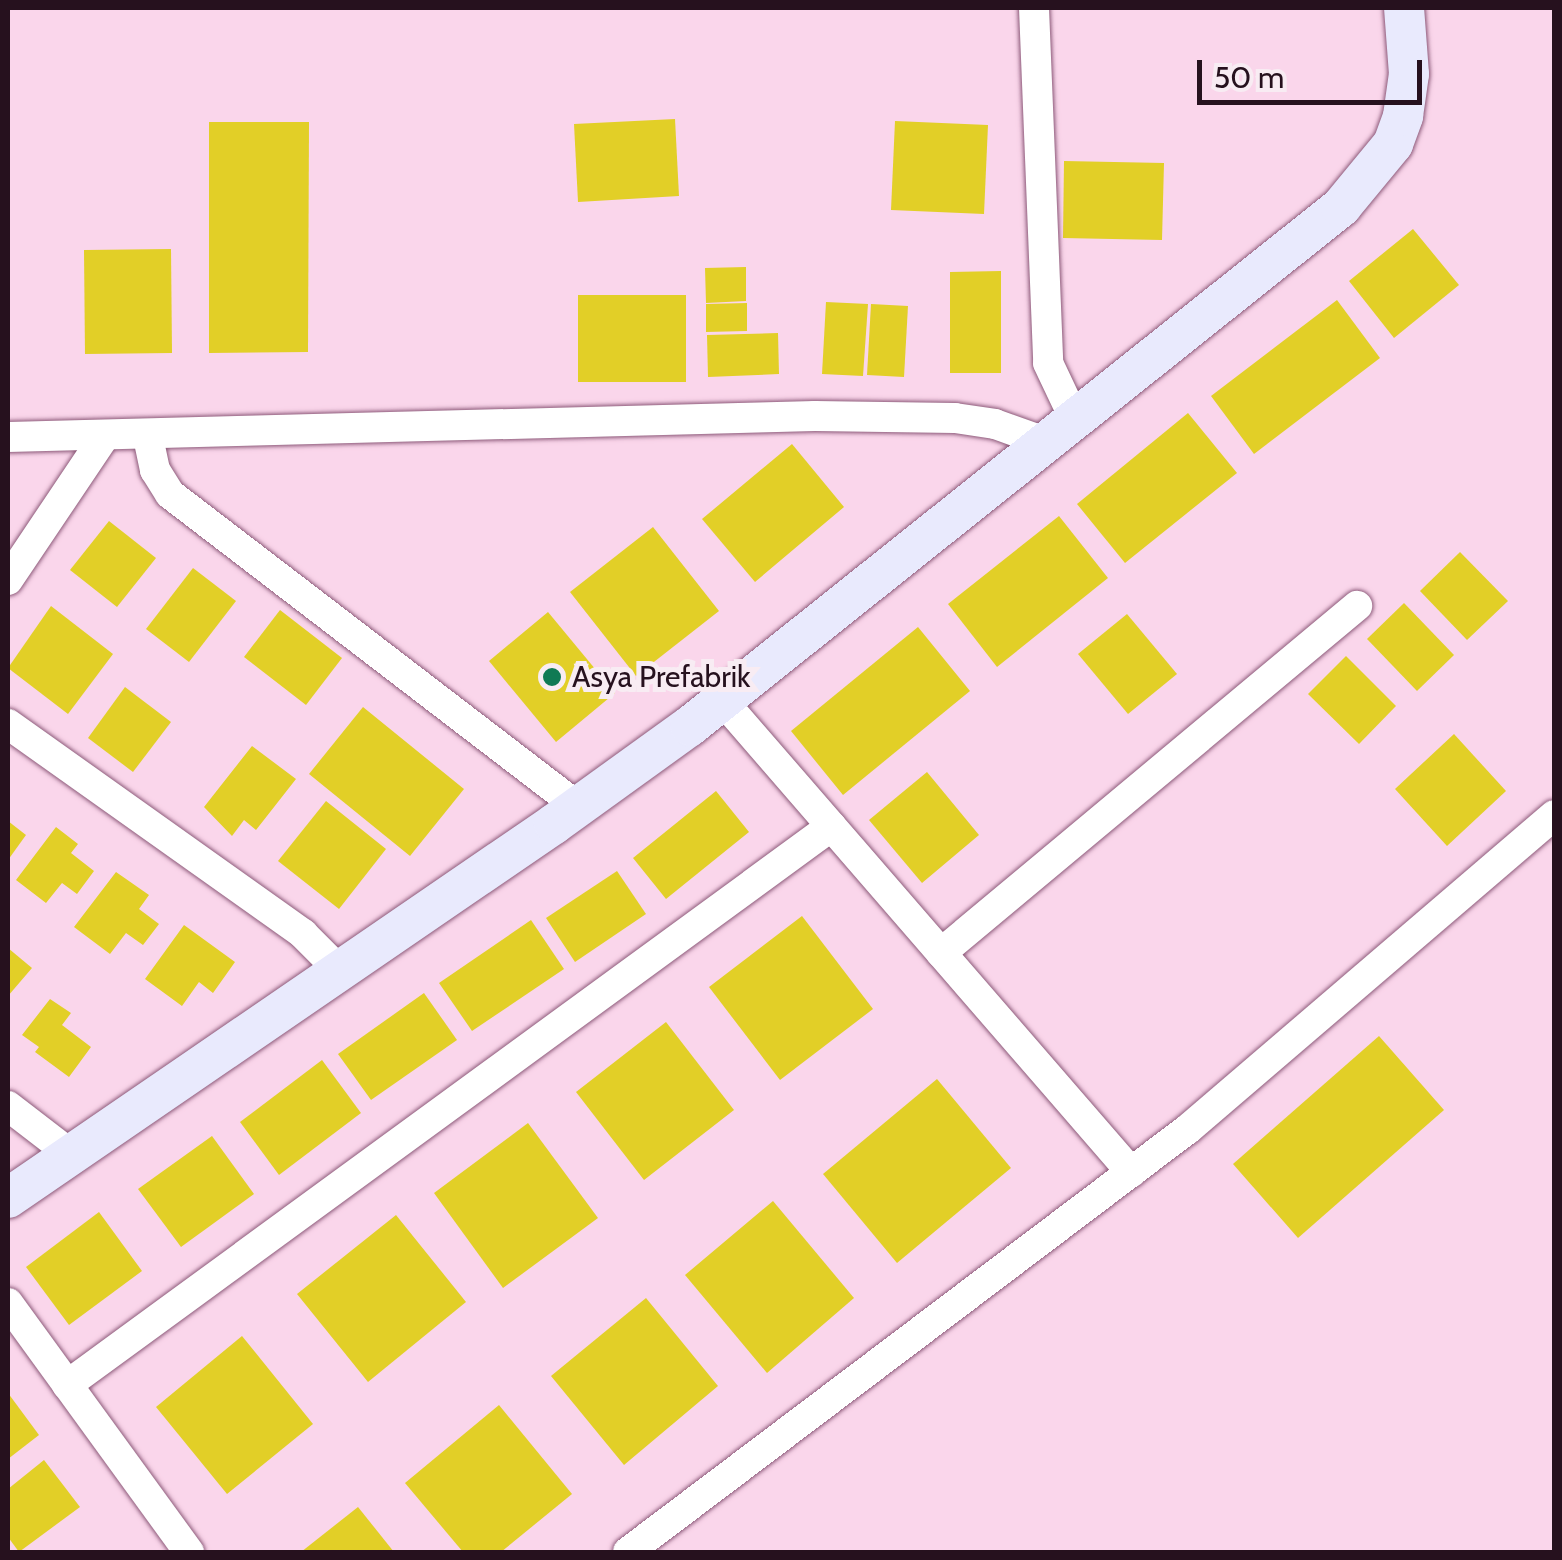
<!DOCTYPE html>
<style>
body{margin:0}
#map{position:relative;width:1562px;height:1560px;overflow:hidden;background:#fad6eb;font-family:Cabin,sans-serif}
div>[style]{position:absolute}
.building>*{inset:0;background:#e2cf27}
.roads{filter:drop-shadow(0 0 2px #8d5a7a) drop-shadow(0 0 2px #8d5a7a)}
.street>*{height:30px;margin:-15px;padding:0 15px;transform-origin:15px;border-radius:15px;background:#fff}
.secondary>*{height:40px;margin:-20px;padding:0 20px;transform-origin:20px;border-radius:20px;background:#e9eafd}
.dots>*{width:28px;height:28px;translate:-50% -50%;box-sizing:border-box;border:5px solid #f8ecf3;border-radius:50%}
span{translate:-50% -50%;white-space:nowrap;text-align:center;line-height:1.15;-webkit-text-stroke:10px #f8ecf3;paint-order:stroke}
.poi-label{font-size:30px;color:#26111e}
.left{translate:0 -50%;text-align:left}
.frame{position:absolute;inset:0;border:10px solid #26111e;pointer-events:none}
.scale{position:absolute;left:1197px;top:60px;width:225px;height:45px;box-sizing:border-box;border:5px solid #26111e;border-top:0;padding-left:12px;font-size:30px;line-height:35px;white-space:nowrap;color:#26111e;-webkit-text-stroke:8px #f8ecf3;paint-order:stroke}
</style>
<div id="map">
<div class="building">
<div style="clip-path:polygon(675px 119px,679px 196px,578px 202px,574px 124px)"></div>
<div style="clip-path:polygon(895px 121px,988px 125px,984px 214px,891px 210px)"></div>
<div style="clip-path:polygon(209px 122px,309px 122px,308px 352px,209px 353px)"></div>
<div style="clip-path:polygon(1064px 161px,1164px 163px,1162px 240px,1063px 238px)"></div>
<div style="clip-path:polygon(1413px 229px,1459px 285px,1394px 338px,1349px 281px)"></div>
<div style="clip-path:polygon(171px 249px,172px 353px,85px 354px,84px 250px)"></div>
<div style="clip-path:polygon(746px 267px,746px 301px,706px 303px,705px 268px)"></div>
<div style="clip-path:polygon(1001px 271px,1001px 373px,950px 373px,950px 272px)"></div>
<div style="clip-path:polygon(578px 295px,686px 295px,686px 382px,578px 382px)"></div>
<div style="clip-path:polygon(1337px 300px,1380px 358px,1254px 454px,1211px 396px)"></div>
<div style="clip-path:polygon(826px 302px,868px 304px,863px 376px,822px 374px)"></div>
<div style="clip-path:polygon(747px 303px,747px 331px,706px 332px,706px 304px)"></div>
<div style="clip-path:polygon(871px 304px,908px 306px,904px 377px,867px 375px)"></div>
<div style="clip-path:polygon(778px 333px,779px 374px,708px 377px,707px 335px)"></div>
<div style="clip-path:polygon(1188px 413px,1237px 473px,1125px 563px,1077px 504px)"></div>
<div style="clip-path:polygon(792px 444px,844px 507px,755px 582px,702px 519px)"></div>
<div style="clip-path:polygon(1059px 516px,1108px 578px,997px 667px,948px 604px)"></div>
<div style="clip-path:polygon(109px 521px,156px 558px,117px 607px,70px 570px)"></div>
<div style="clip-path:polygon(653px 527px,719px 611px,636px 676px,570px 592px)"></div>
<div style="clip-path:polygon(1460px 552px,1508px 601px,1467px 640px,1420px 591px)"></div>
<div style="clip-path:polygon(193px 568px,236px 601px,189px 662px,146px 629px)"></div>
<div style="clip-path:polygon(1404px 603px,1454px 655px,1417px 691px,1367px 639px)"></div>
<div style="clip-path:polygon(51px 606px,113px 654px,68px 714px,8px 668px)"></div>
<div style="clip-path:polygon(280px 610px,342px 658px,306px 705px,244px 657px)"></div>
<div style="clip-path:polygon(548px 612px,615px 693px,556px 742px,489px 661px)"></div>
<div style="clip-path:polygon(1127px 614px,1177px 674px,1128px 714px,1078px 654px)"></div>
<div style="clip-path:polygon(918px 627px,970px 691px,843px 795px,791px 731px)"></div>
<div style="clip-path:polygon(1346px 656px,1396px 706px,1359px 744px,1308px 694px)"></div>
<div style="clip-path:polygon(125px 687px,171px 722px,133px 772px,88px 738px)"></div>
<div style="clip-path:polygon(363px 707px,464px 789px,410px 856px,309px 774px)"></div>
<div style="clip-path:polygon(1454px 734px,1506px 791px,1447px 846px,1395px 789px)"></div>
<div style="clip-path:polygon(252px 746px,296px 779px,256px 830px,244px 820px,232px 836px,204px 807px)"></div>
<div style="clip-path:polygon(927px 772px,979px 835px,922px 883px,869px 820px)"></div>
<div style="clip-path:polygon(716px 791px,749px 832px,666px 899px,633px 858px)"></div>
<div style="clip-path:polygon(326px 801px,386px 849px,339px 909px,278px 861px)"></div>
<div style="clip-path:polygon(8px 821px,26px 835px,8px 860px)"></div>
<div style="clip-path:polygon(56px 827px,78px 844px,71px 853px,94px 871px,77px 894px,62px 883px,46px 903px,16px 880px)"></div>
<div style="clip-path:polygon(617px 871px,646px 914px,575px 962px,546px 918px)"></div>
<div style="clip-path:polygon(116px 872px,149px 895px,139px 909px,159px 924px,143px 945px,126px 933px,110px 954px,74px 927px)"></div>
<div style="clip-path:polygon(802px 916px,873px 1009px,780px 1080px,709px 987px)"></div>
<div style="clip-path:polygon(531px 920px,564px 969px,472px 1031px,439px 983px)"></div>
<div style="clip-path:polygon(184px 925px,235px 962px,213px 993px,199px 982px,182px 1006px,145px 979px)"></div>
<div style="clip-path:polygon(8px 948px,32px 968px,8px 996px)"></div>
<div style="clip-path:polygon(424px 993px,457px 1040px,371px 1100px,338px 1054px)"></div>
<div style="clip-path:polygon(50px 999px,71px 1013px,62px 1025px,91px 1047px,69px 1077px,35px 1052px,39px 1047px,22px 1035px)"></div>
<div style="clip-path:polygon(666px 1022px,734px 1110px,644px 1180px,576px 1092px)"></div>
<div style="clip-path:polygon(1379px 1036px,1444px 1110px,1298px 1238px,1233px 1164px)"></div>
<div style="clip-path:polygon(322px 1060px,361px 1113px,279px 1175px,240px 1122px)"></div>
<div style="clip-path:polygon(937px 1079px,1011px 1168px,897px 1263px,823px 1174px)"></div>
<div style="clip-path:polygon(528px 1123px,598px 1218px,503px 1288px,434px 1193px)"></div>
<div style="clip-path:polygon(212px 1136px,254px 1194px,181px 1247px,138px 1189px)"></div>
<div style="clip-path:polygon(773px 1201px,854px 1298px,767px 1373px,685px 1275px)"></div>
<div style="clip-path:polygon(99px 1212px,142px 1271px,69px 1325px,26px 1267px)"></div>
<div style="clip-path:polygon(396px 1215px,466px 1302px,368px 1382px,297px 1294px)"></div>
<div style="clip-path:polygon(646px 1298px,718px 1386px,624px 1465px,551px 1376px)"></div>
<div style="clip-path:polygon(242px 1336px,313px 1424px,227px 1494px,156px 1407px)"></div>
<div style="clip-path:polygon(8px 1393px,39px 1435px,8px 1459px)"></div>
<div style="clip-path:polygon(499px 1405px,572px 1494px,501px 1552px,463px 1552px,405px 1483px)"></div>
<div style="clip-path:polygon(44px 1460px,80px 1507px,19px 1552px,8px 1537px,8px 1489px)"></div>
<div style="clip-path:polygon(358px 1507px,394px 1552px,301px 1552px)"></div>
</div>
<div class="roads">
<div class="street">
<div style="left:1034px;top:8px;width:355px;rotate:87.7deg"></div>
<div style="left:1048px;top:363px;width:61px;rotate:64.7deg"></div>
<div style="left:8px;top:437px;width:807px;rotate:-1.49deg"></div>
<div style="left:815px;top:416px;width:140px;rotate:0.8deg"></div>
<div style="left:955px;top:418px;width:40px;rotate:8.5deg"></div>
<div style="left:995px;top:424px;width:53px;rotate:19.8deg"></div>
<div style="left:148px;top:437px;width:34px;rotate:78deg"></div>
<div style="left:155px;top:470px;width:28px;rotate:58deg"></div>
<div style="left:170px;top:494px;width:513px;rotate:37.47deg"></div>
<div style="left:8px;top:580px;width:172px;rotate:-56.1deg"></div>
<div style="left:722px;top:700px;width:625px;rotate:49.09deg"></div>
<div style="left:8px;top:724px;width:362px;rotate:35.4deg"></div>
<div style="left:303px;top:934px;width:51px;rotate:45deg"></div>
<div style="left:941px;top:953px;width:542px;rotate:-39.83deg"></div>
<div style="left:8px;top:1106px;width:77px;rotate:37.6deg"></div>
<div style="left:8px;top:1303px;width:308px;rotate:54deg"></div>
<div style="left:67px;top:1385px;width:947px;rotate:-36.16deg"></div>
<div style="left:628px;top:1552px;width:702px;rotate:-37.07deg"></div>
<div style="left:1188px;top:1129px;width:482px;rotate:-40.6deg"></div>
</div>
<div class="secondary">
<div style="left:8px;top:1198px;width:662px;rotate:-34.41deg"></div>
<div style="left:554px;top:824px;width:168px;rotate:-35.8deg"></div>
<div style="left:690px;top:726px;width:833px;rotate:-38.56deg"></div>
<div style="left:1341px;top:207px;width:82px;rotate:-50.5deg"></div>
<div style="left:1393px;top:144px;width:30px;rotate:-70deg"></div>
<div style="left:1403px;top:116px;width:42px;rotate:-81.9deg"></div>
<div style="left:1409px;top:74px;width:66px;rotate:-94.3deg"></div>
</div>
</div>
<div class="dots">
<div style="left:552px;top:677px;background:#107a54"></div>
</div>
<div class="poi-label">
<span class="left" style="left:572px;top:677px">Asya Prefabrik</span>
</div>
<div class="frame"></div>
<div class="scale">50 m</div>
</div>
